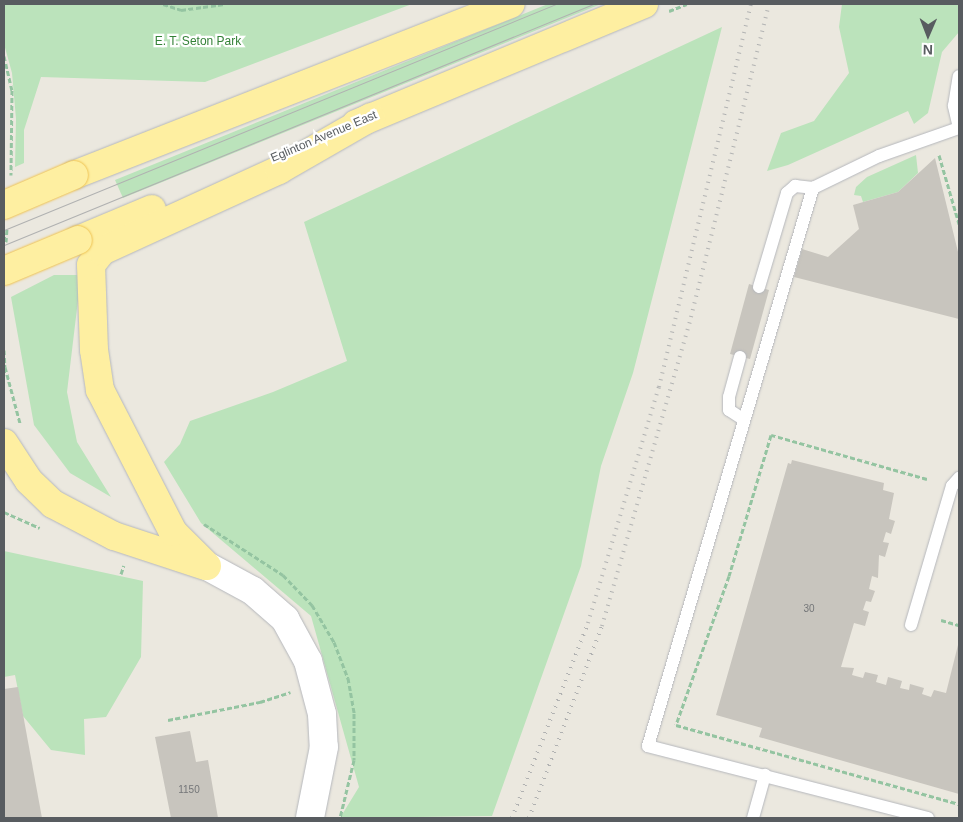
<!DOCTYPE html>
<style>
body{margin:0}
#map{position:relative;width:963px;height:822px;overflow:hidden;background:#ebe8df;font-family:Helvetica,sans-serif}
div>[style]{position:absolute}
.green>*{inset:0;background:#bbe3bb}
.building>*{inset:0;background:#c8c5be}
.path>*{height:3px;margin-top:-1.5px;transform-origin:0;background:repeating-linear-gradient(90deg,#94c4a1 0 5px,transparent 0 7.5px)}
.roads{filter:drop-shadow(0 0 1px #b5b7bc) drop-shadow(0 0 1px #b5b7bc)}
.lane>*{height:12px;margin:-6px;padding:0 6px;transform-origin:6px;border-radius:6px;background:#fff}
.secondary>*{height:28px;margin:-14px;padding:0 14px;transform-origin:14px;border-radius:14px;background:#fff}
.primary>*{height:28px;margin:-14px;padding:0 14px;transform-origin:14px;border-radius:14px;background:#feefa1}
.tram>*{height:1px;margin:-0.5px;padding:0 0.5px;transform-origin:0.5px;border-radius:0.5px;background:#b0b1b1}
.rail>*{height:4px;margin-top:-2px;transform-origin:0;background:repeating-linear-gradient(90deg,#b0b1b1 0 1px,transparent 0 7px)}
.bridges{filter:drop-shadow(0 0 1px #efc354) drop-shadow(0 0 1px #efc354)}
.primary-bridge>*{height:28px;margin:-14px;padding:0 14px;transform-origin:14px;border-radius:14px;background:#feefa1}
span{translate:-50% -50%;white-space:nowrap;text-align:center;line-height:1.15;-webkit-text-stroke:4.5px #fff;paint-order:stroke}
.number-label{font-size:10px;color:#747678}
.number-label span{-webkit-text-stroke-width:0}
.park-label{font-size:12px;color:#358238}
.street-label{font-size:12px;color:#585c60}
.frame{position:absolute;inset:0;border:5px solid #585c60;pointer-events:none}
.north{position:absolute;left:903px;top:10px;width:50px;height:50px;-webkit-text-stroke:4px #fff;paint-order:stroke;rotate:181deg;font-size:14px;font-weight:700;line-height:20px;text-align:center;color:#585c60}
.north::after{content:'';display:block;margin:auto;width:18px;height:22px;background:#585c60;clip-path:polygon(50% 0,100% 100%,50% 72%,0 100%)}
</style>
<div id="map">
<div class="green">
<div style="clip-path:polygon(4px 4px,412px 4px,205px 82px,41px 77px,24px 130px,24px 163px,15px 167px,16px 119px,12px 73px,4px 44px)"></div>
<div style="clip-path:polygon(548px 4px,601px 4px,123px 198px,115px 180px)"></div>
<div style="clip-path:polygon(842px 4px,959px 4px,959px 32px,942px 52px,928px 113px,914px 124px,908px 111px,788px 165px,767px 171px,781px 133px,814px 121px,849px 73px,839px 27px)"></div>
<div style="clip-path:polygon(722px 27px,633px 373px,601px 466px,581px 566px,492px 816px,340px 818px,359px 787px,311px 616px,201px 523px,164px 462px,180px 444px,190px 421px,273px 392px,347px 361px,304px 222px)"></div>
<div style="clip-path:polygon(916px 155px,918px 173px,898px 192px,863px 202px,861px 196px,854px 195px,856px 187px,867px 177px)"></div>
<div style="clip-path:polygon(54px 275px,81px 275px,67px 392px,77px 442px,111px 497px,70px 473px,34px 425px,11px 297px)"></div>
<div style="clip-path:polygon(4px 551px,143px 581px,141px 657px,106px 717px,84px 719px,85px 755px,51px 750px,23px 716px,15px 675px,4px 677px)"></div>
</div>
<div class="building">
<div style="clip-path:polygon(935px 158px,959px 256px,959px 319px,794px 277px,802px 249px,828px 257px,859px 229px,853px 205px,898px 192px)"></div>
<div style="clip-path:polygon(749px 284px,769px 290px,750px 359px,730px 354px)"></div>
<div style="clip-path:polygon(792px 460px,884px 483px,883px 490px,894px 493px,889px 519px,895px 521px,891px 534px,886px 532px,883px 542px,889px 543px,885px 557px,879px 555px,878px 578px,872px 576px,869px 589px,875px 591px,871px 602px,866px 601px,863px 610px,869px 612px,865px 626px,854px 623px,841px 667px,854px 668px,852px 675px,863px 678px,865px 672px,878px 675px,876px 682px,886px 685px,888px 677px,902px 681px,900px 688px,909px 690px,910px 684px,924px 688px,922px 694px,931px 697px,934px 690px,946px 693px,959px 641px,959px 794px,759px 737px,762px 728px,716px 715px,788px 463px,791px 464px)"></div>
<div style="clip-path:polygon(18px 687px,42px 818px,4px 818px,4px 689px)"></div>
<div style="clip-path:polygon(190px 731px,196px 762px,208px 760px,218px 818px,171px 818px,155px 737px)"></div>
</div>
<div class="path">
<div style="left:163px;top:4px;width:19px;rotate:18deg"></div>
<div style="left:181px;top:10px;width:44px;rotate:-7.8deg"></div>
<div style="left:669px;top:11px;width:19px;rotate:-21deg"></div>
<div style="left:4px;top:56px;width:35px;rotate:77deg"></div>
<div style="left:12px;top:90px;width:85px;rotate:90.7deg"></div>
<div style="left:939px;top:155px;width:72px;rotate:73.8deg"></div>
<div style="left:6px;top:242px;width:14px;rotate:-86deg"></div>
<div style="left:4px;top:350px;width:17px;rotate:87deg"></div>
<div style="left:5px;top:367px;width:58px;rotate:75deg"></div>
<div style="left:927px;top:479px;width:162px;rotate:-164.2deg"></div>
<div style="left:771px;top:435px;width:147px;rotate:106.6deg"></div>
<div style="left:729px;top:576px;width:158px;rotate:109.6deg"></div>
<div style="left:676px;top:725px;width:294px;rotate:15.6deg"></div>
<div style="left:4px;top:512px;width:39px;rotate:24deg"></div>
<div style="left:204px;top:524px;width:94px;rotate:32.8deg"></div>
<div style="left:283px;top:575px;width:42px;rotate:46deg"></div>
<div style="left:312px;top:605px;width:43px;rotate:59.3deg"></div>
<div style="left:334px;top:642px;width:39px;rotate:69deg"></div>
<div style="left:348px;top:678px;width:36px;rotate:80deg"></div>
<div style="left:354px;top:713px;width:47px;rotate:90deg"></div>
<div style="left:354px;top:760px;width:60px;rotate:103.6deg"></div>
<div style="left:121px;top:574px;width:9px;rotate:-72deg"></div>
<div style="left:941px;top:620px;width:19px;rotate:16deg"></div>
<div style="left:168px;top:720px;width:94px;rotate:-11.1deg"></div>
<div style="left:260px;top:702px;width:32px;rotate:-18deg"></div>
</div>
<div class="roads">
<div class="lane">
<div style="left:759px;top:287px;width:98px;rotate:-73.4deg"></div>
<div style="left:787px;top:193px;width:11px;rotate:-41deg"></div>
<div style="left:795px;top:186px;width:18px;rotate:6deg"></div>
<div style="left:740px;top:357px;width:41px;rotate:105.4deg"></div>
<div style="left:729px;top:397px;width:13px;rotate:90deg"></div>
<div style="left:729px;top:410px;width:17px;rotate:33deg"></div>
<div style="left:911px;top:625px;width:145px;rotate:-73.6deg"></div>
<div style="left:952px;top:486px;width:11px;rotate:-49deg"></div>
<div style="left:753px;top:818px;width:45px;rotate:-74.4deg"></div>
<div style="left:928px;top:818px;width:289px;rotate:-165.6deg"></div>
<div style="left:648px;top:746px;width:582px;rotate:-73.53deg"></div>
<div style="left:813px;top:188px;width:73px;rotate:-25.9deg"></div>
<div style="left:879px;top:156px;width:85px;rotate:-19.3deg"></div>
<div style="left:959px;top:128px;width:23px;rotate:-103deg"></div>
<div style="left:954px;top:106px;width:30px;rotate:-81deg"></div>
</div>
<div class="secondary">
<div style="left:207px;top:566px;width:52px;rotate:28.5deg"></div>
<div style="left:253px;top:591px;width:43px;rotate:41.2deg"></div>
<div style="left:285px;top:619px;width:48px;rotate:61.3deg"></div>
<div style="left:308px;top:661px;width:55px;rotate:75.2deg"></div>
<div style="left:322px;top:714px;width:33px;rotate:87deg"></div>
<div style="left:324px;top:747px;width:72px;rotate:101.2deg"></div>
</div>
<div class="primary">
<div style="left:356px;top:124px;width:312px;rotate:-22.6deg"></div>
<div style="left:74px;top:175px;width:469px;rotate:-21.4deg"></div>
<div style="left:78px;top:240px;width:80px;rotate:-22.7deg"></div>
<div style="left:4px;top:443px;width:45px;rotate:56.7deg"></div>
<div style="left:29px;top:481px;width:33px;rotate:44deg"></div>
<div style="left:53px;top:504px;width:69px;rotate:27.7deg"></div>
<div style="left:114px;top:536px;width:96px;rotate:18.2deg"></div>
<div style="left:207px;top:566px;width:48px;rotate:-135deg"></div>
<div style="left:173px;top:532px;width:160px;rotate:-117.2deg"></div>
<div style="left:100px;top:390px;width:40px;rotate:-98.5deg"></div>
<div style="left:94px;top:350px;width:85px;rotate:-92deg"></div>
<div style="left:91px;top:265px;width:18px;rotate:-52deg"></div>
<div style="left:102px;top:251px;width:195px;rotate:-24.6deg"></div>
<div style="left:279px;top:170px;width:106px;rotate:-29.9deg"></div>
</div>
</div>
<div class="tram">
<div style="left:4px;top:230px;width:596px;rotate:-22.27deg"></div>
<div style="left:4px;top:245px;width:636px;rotate:-22.25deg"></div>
</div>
<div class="rail">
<div style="left:512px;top:818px;width:209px;rotate:-68.7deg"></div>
<div style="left:588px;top:623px;width:246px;rotate:-73.3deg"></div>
<div style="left:659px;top:387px;width:394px;rotate:-76.5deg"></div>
<div style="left:529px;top:818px;width:205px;rotate:-69.2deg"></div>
<div style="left:602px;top:626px;width:322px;rotate:-73.9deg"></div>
<div style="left:691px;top:317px;width:323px;rotate:-76deg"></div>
</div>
<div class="bridges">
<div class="primary-bridge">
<div style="left:4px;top:205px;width:76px;rotate:-23.2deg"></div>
<div style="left:4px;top:271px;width:80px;rotate:-22.7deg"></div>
</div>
</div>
<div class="number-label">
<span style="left:809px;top:609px">30</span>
<span style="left:189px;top:790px">1150</span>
</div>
<div class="park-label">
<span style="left:198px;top:42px">E. T. Seton Park</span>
</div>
<div class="street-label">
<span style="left:324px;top:137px;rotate:-23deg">Eglinton Avenue East</span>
</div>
<div class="frame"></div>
<div class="north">N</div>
</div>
